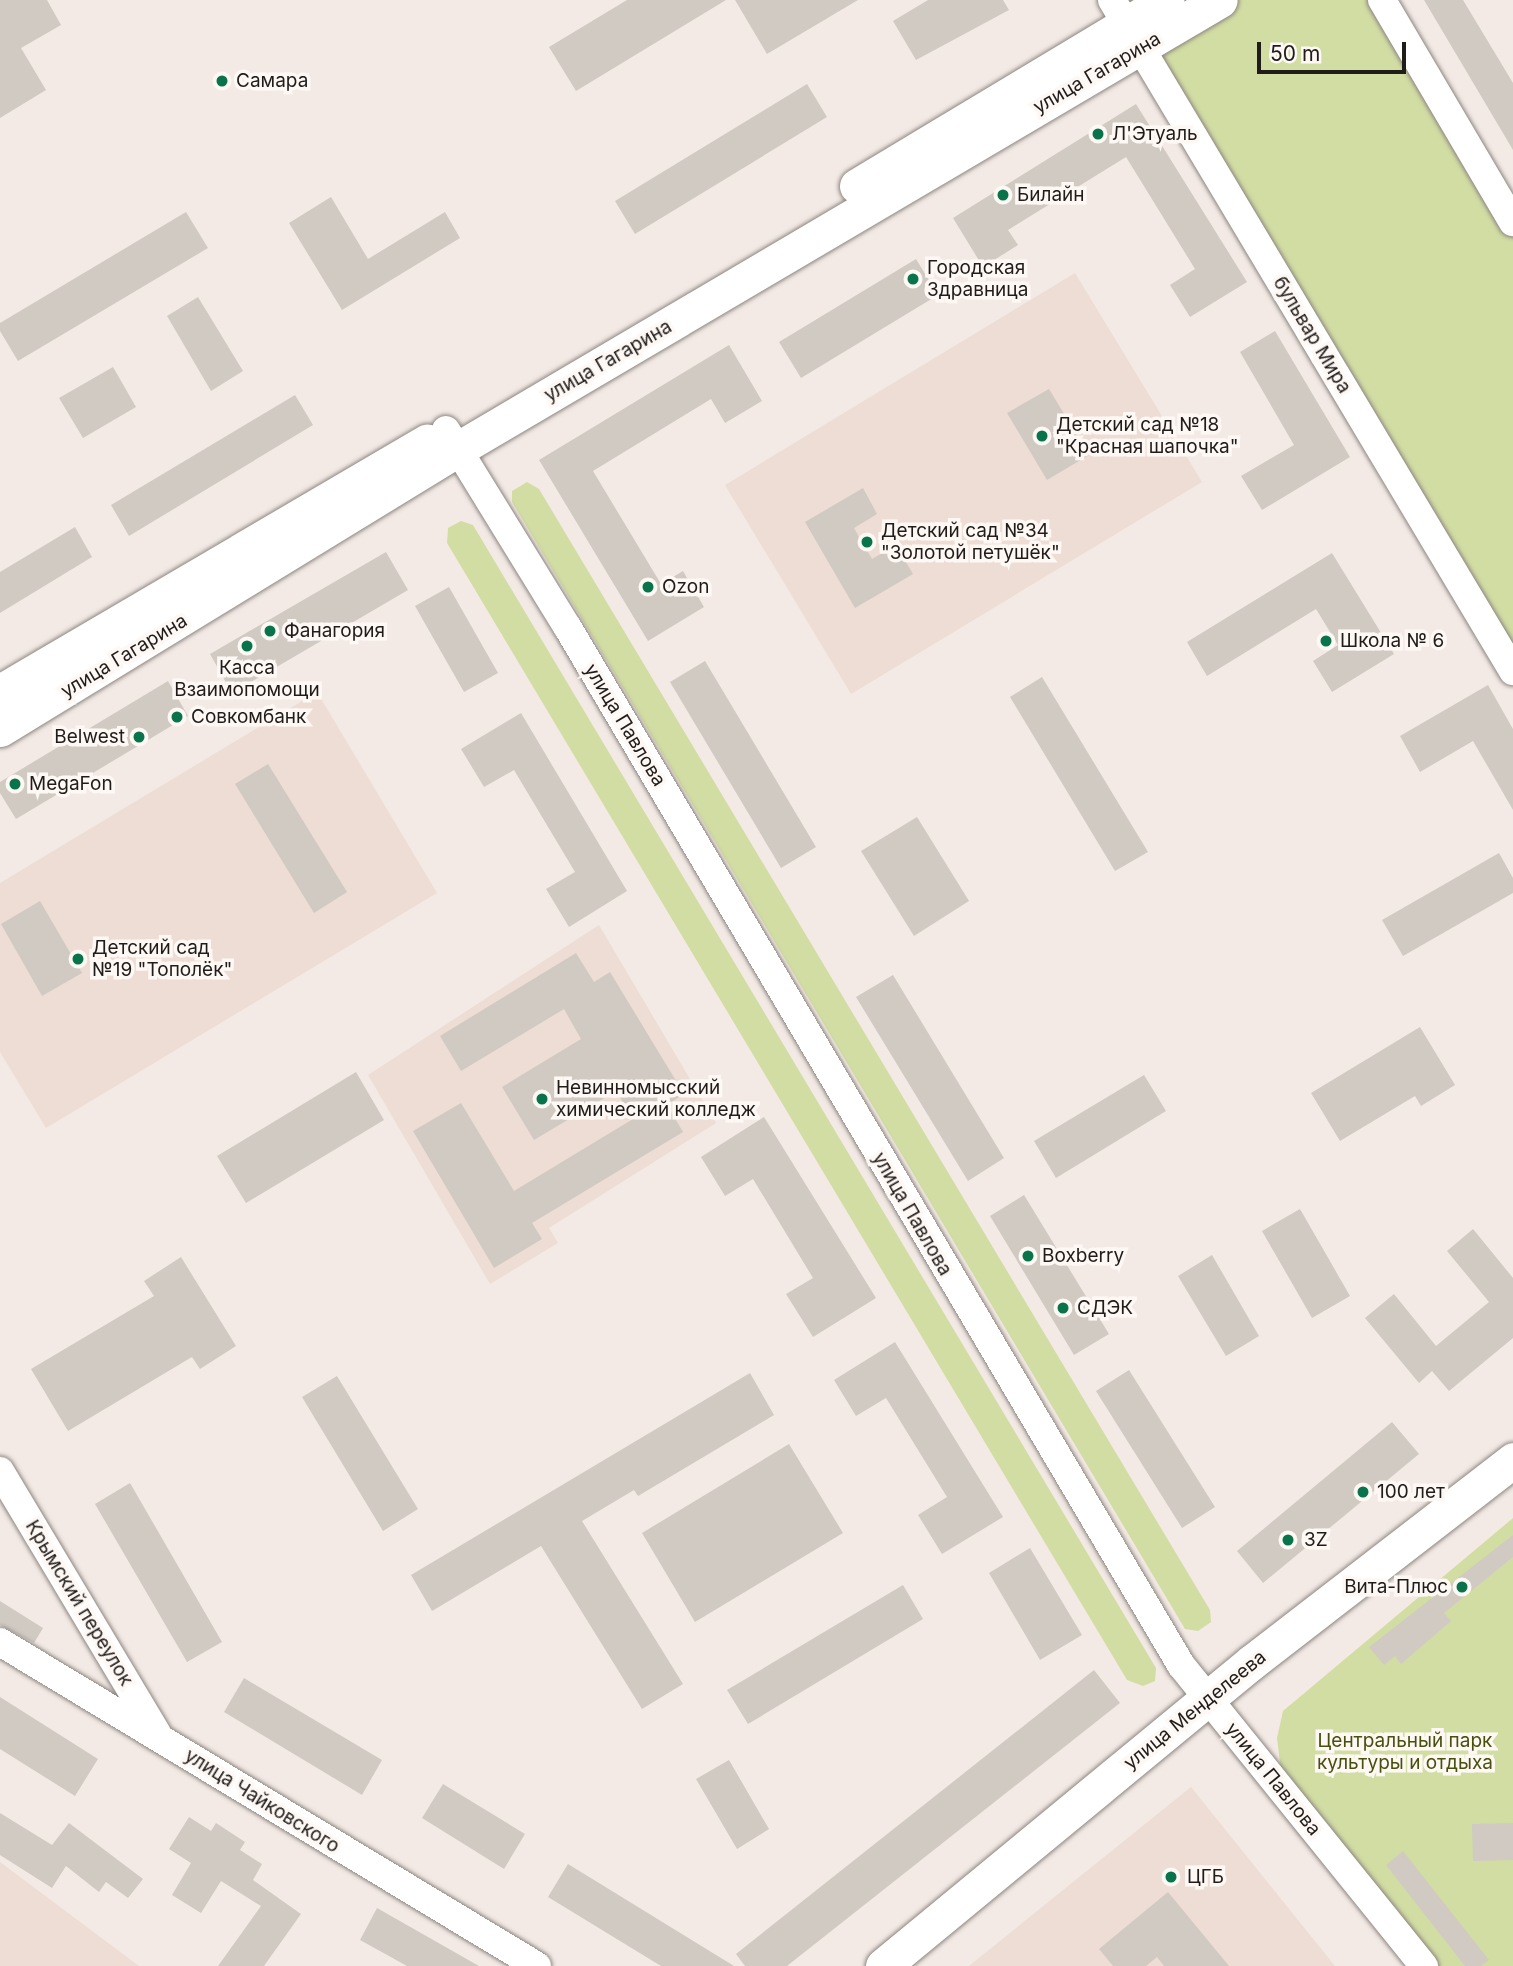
<!DOCTYPE html>
<meta charset="utf-8">
<style>
body{margin:0}
#map{position:relative;width:1513px;height:1966px;overflow:hidden;background:#f3eae5;font-family:Inter,sans-serif}
div>[style]{position:absolute}
.built>*{inset:0;background:#edddd4}
.green>*{inset:0;background:#d2dda3}
.building>*{inset:0;background:#d0cac3}
.roads{filter:drop-shadow(0 0 2px #8d8580) drop-shadow(0 0 2px #8d8580)}
.minor>*{height:28px;margin:-14px;padding:0 14px;transform-origin:14px;border-radius:14px;background:#fff}
.major>*{height:35px;margin:-17.5px;padding:0 17.5px;transform-origin:17.5px;border-radius:17.5px;background:#fff}
.dots>*{width:19px;height:19px;translate:-50% -50%;box-sizing:border-box;border:4px solid #fef8f5;border-radius:50%}
span{translate:-50% -50%;white-space:nowrap;text-align:center;line-height:1.15;-webkit-text-stroke:7px #fef8f5;paint-order:stroke}
.street-label{font-size:19px;color:#1f1c1a}
.poi-label{font-size:19px;color:#1f1c1a}
.left{translate:0 -50%;text-align:left}
.right{translate:-100% -50%;text-align:right}
.park-label{font-size:19px;color:#48500e}
.scale{position:absolute;left:1257px;top:42px;width:149px;height:32px;box-sizing:border-box;border:4px solid #1f1c1a;border-top:0;padding-left:9px;font-size:21px;line-height:24px;white-space:nowrap;color:#1f1c1a;-webkit-text-stroke:5px #fef8f5;paint-order:stroke}
</style>
<div id="map">
<div class="built">
<div style="clip-path:polygon(1075px 273px,1202px 482px,851px 694px,725px 485px)"></div>
<div style="clip-path:polygon(317px 692px,437px 893px,46px 1128px,0 1052px,0 883px)"></div>
<div style="clip-path:polygon(599px 925px,716px 1123px,549px 1228px,558px 1243px,490px 1284px,368px 1075px)"></div>
<div style="clip-path:polygon(1191px 1787px,1335px 1966px,969px 1966px)"></div>
<div style="clip-path:polygon(0 1862px,139px 1966px,0 1966px)"></div>
</div>
<div class="green">
<div style="clip-path:polygon(1112px 0,1382px 0,1513px 222px,1513px 671px)"></div>
<div style="clip-path:polygon(527px 482px,539px 489px,1210px 1610px,1211px 1622px,1198px 1631px,1185px 1629px,512px 502px,512px 491px)"></div>
<div style="clip-path:polygon(461px 521px,473px 525px,1156px 1668px,1155px 1681px,1143px 1686px,1127px 1680px,447px 543px,448px 528px)"></div>
<div style="clip-path:polygon(1513px 1518px,1513px 1966px,1439px 1966px,1281px 1771px,1277px 1738px,1283px 1711px)"></div>
</div>
<div class="building">
<div style="clip-path:polygon(0 0,47px 0,61px 25px,21px 48px,46px 90px,0 118px)"></div>
<div style="clip-path:polygon(627px 0,726px 0,576px 91px,549px 47px)"></div>
<div style="clip-path:polygon(735px 0,858px 0,767px 54px)"></div>
<div style="clip-path:polygon(928px 0,1003px 0,1009px 10px,916px 60px,893px 21px)"></div>
<div style="clip-path:polygon(1424px 0,1463px 0,1513px 83px,1513px 150px)"></div>
<div style="clip-path:polygon(807px 84px,827px 117px,635px 234px,615px 201px)"></div>
<div style="clip-path:polygon(1136px 104px,1247px 282px,1190px 317px,1170px 285px,1195px 269px,1126px 157px,1008px 230px,1018px 245px,983px 267px,953px 218px)"></div>
<div style="clip-path:polygon(331px 197px,368px 259px,445px 212px,460px 238px,342px 310px,289px 223px)"></div>
<div style="clip-path:polygon(186px 212px,208px 248px,18px 361px,0 331px,0 323px)"></div>
<div style="clip-path:polygon(916px 259px,938px 295px,801px 378px,779px 342px)"></div>
<div style="clip-path:polygon(198px 297px,243px 371px,211px 391px,167px 316px)"></div>
<div style="clip-path:polygon(1275px 331px,1350px 457px,1262px 510px,1241px 476px,1294px 445px,1240px 352px)"></div>
<div style="clip-path:polygon(729px 345px,762px 401px,725px 423px,711px 399px,593px 471px,661px 584px,683px 571px,704px 607px,648px 641px,539px 460px)"></div>
<div style="clip-path:polygon(113px 367px,136px 407px,83px 438px,59px 398px)"></div>
<div style="clip-path:polygon(1049px 389px,1089px 455px,1047px 480px,1007px 413px)"></div>
<div style="clip-path:polygon(295px 395px,313px 425px,129px 536px,111px 505px)"></div>
<div style="clip-path:polygon(863px 488px,877px 514px,854px 528px,872px 559px,896px 545px,913px 574px,855px 608px,805px 522px)"></div>
<div style="clip-path:polygon(75px 527px,92px 557px,0 613px,0 572px)"></div>
<div style="clip-path:polygon(386px 552px,408px 590px,232px 693px,210px 654px)"></div>
<div style="clip-path:polygon(1332px 553px,1394px 654px,1332px 692px,1313px 661px,1338px 645px,1316px 609px,1207px 676px,1187px 642px)"></div>
<div style="clip-path:polygon(449px 587px,498px 673px,464px 692px,415px 606px)"></div>
<div style="clip-path:polygon(705px 661px,816px 847px,781px 868px,670px 682px)"></div>
<div style="clip-path:polygon(1042px 677px,1148px 852px,1115px 871px,1010px 697px)"></div>
<div style="clip-path:polygon(168px 681px,188px 716px,16px 819px,0 793px,0 782px)"></div>
<div style="clip-path:polygon(1488px 685px,1513px 729px,1513px 810px,1473px 741px,1420px 772px,1400px 736px)"></div>
<div style="clip-path:polygon(521px 713px,627px 891px,569px 927px,546px 889px,575px 872px,514px 770px,484px 787px,461px 749px)"></div>
<div style="clip-path:polygon(268px 764px,347px 892px,314px 913px,235px 784px)"></div>
<div style="clip-path:polygon(917px 817px,969px 901px,914px 936px,861px 851px)"></div>
<div style="clip-path:polygon(1499px 853px,1513px 878px,1513px 893px,1403px 956px,1382px 920px)"></div>
<div style="clip-path:polygon(40px 901px,82px 973px,42px 996px,1px 924px)"></div>
<div style="clip-path:polygon(576px 953px,594px 982px,610px 972px,684px 1094px,667px 1105px,683px 1132px,532px 1223px,542px 1239px,494px 1268px,413px 1131px,461px 1103px,514px 1191px,633px 1119px,616px 1091px,534px 1140px,502px 1087px,581px 1039px,564px 1009px,461px 1071px,440px 1036px)"></div>
<div style="clip-path:polygon(893px 975px,1004px 1158px,968px 1181px,856px 997px)"></div>
<div style="clip-path:polygon(1420px 1027px,1455px 1085px,1421px 1106px,1415px 1096px,1340px 1141px,1311px 1093px)"></div>
<div style="clip-path:polygon(356px 1072px,384px 1120px,246px 1203px,217px 1156px)"></div>
<div style="clip-path:polygon(1144px 1075px,1166px 1111px,1056px 1178px,1034px 1141px)"></div>
<div style="clip-path:polygon(764px 1117px,876px 1298px,813px 1337px,786px 1294px,813px 1278px,753px 1179px,725px 1196px,701px 1157px)"></div>
<div style="clip-path:polygon(1024px 1195px,1109px 1334px,1074px 1355px,990px 1216px)"></div>
<div style="clip-path:polygon(1300px 1209px,1350px 1296px,1312px 1318px,1262px 1231px)"></div>
<div style="clip-path:polygon(1473px 1229px,1513px 1278px,1513px 1338px,1449px 1391px,1432px 1371px,1419px 1383px,1365px 1318px,1394px 1294px,1436px 1346px,1489px 1302px,1447px 1251px)"></div>
<div style="clip-path:polygon(1212px 1255px,1259px 1336px,1226px 1356px,1178px 1276px)"></div>
<div style="clip-path:polygon(181px 1257px,236px 1346px,200px 1369px,192px 1357px,68px 1431px,31px 1369px,154px 1296px,144px 1281px)"></div>
<div style="clip-path:polygon(895px 1342px,1003px 1517px,942px 1554px,918px 1515px,947px 1497px,886px 1398px,856px 1416px,834px 1380px)"></div>
<div style="clip-path:polygon(1129px 1370px,1215px 1507px,1182px 1528px,1096px 1391px)"></div>
<div style="clip-path:polygon(750px 1373px,774px 1415px,638px 1496px,634px 1490px,582px 1521px,683px 1684px,642px 1709px,541px 1546px,432px 1611px,411px 1575px)"></div>
<div style="clip-path:polygon(337px 1376px,418px 1509px,383px 1531px,302px 1397px)"></div>
<div style="clip-path:polygon(1392px 1422px,1419px 1454px,1263px 1583px,1237px 1551px)"></div>
<div style="clip-path:polygon(789px 1444px,843px 1533px,695px 1622px,642px 1533px)"></div>
<div style="clip-path:polygon(130px 1483px,222px 1642px,187px 1662px,95px 1504px)"></div>
<div style="clip-path:polygon(1513px 1535px,1513px 1557px,1444px 1613px,1451px 1621px,1401px 1664px,1395px 1656px,1384px 1665px,1369px 1647px)"></div>
<div style="clip-path:polygon(1030px 1548px,1082px 1635px,1040px 1660px,989px 1573px)"></div>
<div style="clip-path:polygon(903px 1585px,923px 1619px,748px 1724px,727px 1690px)"></div>
<div style="clip-path:polygon(0 1601px,43px 1628px,34px 1643px,0 1625px)"></div>
<div style="clip-path:polygon(1094px 1670px,1120px 1703px,787px 1966px,745px 1966px,736px 1954px)"></div>
<div style="clip-path:polygon(244px 1678px,382px 1760px,362px 1795px,224px 1712px)"></div>
<div style="clip-path:polygon(0 1697px,98px 1759px,75px 1796px,0 1749px)"></div>
<div style="clip-path:polygon(729px 1760px,769px 1829px,737px 1849px,696px 1779px)"></div>
<div style="clip-path:polygon(443px 1784px,525px 1834px,504px 1869px,422px 1818px)"></div>
<div style="clip-path:polygon(0 1813px,52px 1845px,69px 1823px,143px 1879px,128px 1898px,106px 1882px,99px 1892px,66px 1866px,52px 1888px,0 1855px)"></div>
<div style="clip-path:polygon(189px 1817px,211px 1831px,216px 1823px,245px 1842px,240px 1850px,262px 1864px,253px 1880px,301px 1914px,264px 1966px,218px 1966px,261px 1906px,221px 1881px,201px 1913px,172px 1895px,191px 1863px,169px 1849px)"></div>
<div style="clip-path:polygon(1513px 1823px,1513px 1860px,1473px 1861px,1472px 1824px)"></div>
<div style="clip-path:polygon(1403px 1851px,1489px 1960px,1481px 1966px,1465px 1966px,1386px 1865px)"></div>
<div style="clip-path:polygon(568px 1864px,734px 1966px,661px 1966px,548px 1897px)"></div>
<div style="clip-path:polygon(1168px 1892px,1229px 1966px,1164px 1966px,1157px 1957px,1146px 1966px,1113px 1966px,1099px 1949px)"></div>
<div style="clip-path:polygon(377px 1908px,479px 1966px,407px 1966px,360px 1940px)"></div>
</div>
<div class="roads">
<div class="minor">
<div style="left:1112px;top:0;width:782px;rotate:59.14deg"></div>
<div style="left:1382px;top:0;width:258px;rotate:59.5deg"></div>
<div style="left:446px;top:430px;width:233px;rotate:58.4deg"></div>
<div style="left:568px;top:628px;width:1205px;rotate:59.41deg"></div>
<div style="left:1181px;top:1665px;width:387px;rotate:51.1deg"></div>
<div style="left:0;top:1471px;width:305px;rotate:59.1deg"></div>
<div style="left:0;top:1642px;width:627px;rotate:31.1deg"></div>
</div>
<div class="major">
<div style="left:857px;top:186px;width:361px;rotate:-31deg"></div>
<div style="left:0;top:692px;width:495px;rotate:-30.4deg"></div>
<div style="left:0;top:729px;width:537px;rotate:-31.44deg"></div>
<div style="left:458px;top:449px;width:884px;rotate:-30.51deg"></div>
<div style="left:883px;top:1966px;width:478px;rotate:-39.5deg"></div>
<div style="left:1252px;top:1662px;width:330px;rotate:-37.7deg"></div>
</div>
</div>
<div class="dots">
<div style="left:222px;top:81px;background:#09734b"></div>
<div style="left:1098px;top:134px;background:#09734b"></div>
<div style="left:1003px;top:195px;background:#09734b"></div>
<div style="left:913px;top:279px;background:#09734b"></div>
<div style="left:1042px;top:436px;background:#09734b"></div>
<div style="left:867px;top:542px;background:#09734b"></div>
<div style="left:648px;top:587px;background:#09734b"></div>
<div style="left:270px;top:631px;background:#09734b"></div>
<div style="left:1326px;top:641px;background:#09734b"></div>
<div style="left:247px;top:646px;background:#09734b"></div>
<div style="left:177px;top:717px;background:#09734b"></div>
<div style="left:139px;top:737px;background:#09734b"></div>
<div style="left:15px;top:784px;background:#09734b"></div>
<div style="left:78px;top:959px;background:#09734b"></div>
<div style="left:542px;top:1099px;background:#09734b"></div>
<div style="left:1028px;top:1256px;background:#09734b"></div>
<div style="left:1063px;top:1308px;background:#09734b"></div>
<div style="left:1363px;top:1492px;background:#09734b"></div>
<div style="left:1288px;top:1540px;background:#09734b"></div>
<div style="left:1462px;top:1587px;background:#09734b"></div>
<div style="left:1171px;top:1877px;background:#09734b"></div>
</div>
<div class="street-label">
<span style="left:1097px;top:73px;rotate:-30deg">улица Гагарина</span>
<span style="left:1312px;top:335px;rotate:59deg">бульвар Мира</span>
<span style="left:608px;top:361px;rotate:-30deg">улица Гагарина</span>
<span style="left:124px;top:656px;rotate:-31deg">улица Гагарина</span>
<span style="left:625px;top:725px;rotate:59deg">улица Павлова</span>
<span style="left:912px;top:1214px;rotate:60deg">улица Павлова</span>
<span style="left:79px;top:1603px;rotate:59deg">Крымский переулок</span>
<span style="left:1195px;top:1710px;rotate:-39deg">улица Менделеева</span>
<span style="left:1273px;top:1779px;rotate:51deg">улица Павлова</span>
<span style="left:262px;top:1801px;rotate:32deg">улица Чайковского</span>
</div>
<div class="poi-label">
<span class="left" style="left:236px;top:81px">Самара</span>
<span class="left" style="left:1112px;top:134px">Л'Этуаль</span>
<span class="left" style="left:1017px;top:195px">Билайн</span>
<span class="left" style="left:927px;top:279px">Городская<br>Здравница</span>
<span class="left" style="left:1056px;top:436px">Детский сад №18<br>"Красная шапочка"</span>
<span class="left" style="left:881px;top:542px">Детский сад №34<br>"Золотой петушёк"</span>
<span class="left" style="left:662px;top:587px">Ozon</span>
<span class="left" style="left:284px;top:631px">Фанагория</span>
<span class="left" style="left:1340px;top:641px">Школа № 6</span>
<span style="left:247px;top:679px">Касса<br>Взаимопомощи</span>
<span class="left" style="left:191px;top:717px">Совкомбанк</span>
<span class="right" style="left:125px;top:737px">Belwest</span>
<span class="left" style="left:29px;top:784px">MegaFon</span>
<span class="left" style="left:92px;top:959px">Детский сад<br>№19 "Тополёк"</span>
<span class="left" style="left:556px;top:1099px">Невинномысский<br>химический колледж</span>
<span class="left" style="left:1042px;top:1256px">Boxberry</span>
<span class="left" style="left:1077px;top:1308px">СДЭК</span>
<span class="left" style="left:1377px;top:1492px">100 лет</span>
<span class="left" style="left:1304px;top:1540px">3Z</span>
<span class="right" style="left:1448px;top:1587px">Вита-Плюс</span>
<span class="left" style="left:1187px;top:1877px">ЦГБ</span>
</div>
<div class="park-label">
<span style="left:1405px;top:1752px">Центральный парк<br>культуры и отдыха</span>
</div>
<div class="scale">50 m</div>
</div>
